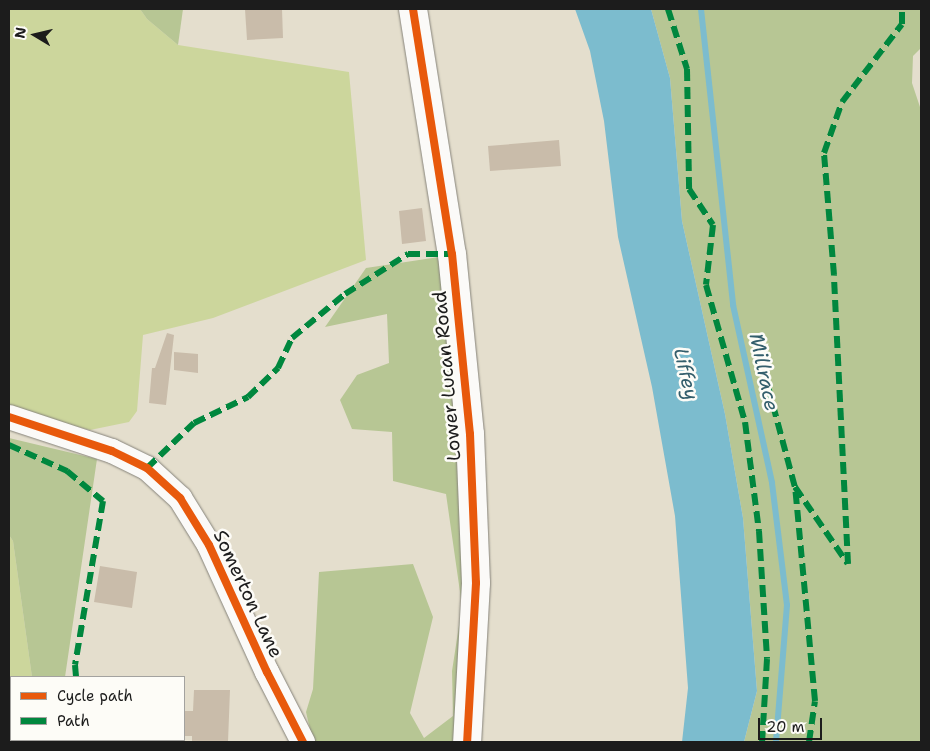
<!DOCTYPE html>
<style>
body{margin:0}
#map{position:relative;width:930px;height:751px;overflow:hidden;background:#e4decd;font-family:"Shantell Sans",sans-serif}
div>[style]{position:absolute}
.green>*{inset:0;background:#ccd69c}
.forest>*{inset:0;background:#b7c694}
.water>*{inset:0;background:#7cbcce}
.stream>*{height:6px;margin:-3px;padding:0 3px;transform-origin:3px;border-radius:3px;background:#7cbcce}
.building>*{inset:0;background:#c9bcaa}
.roads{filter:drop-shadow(0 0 1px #86837a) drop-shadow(0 0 1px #86837a)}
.minor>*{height:24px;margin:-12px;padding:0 12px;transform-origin:12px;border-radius:12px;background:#fbfaf8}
.tertiary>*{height:28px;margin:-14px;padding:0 14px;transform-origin:14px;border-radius:14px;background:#fbfaf8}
.quiet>*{height:6px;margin-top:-3px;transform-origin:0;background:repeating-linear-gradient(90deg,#00873e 0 12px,transparent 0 18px)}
.cycleway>*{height:8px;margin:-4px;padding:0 4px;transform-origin:4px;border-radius:4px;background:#e8590c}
span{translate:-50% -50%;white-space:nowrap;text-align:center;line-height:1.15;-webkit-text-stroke:5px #fdfcf7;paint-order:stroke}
.street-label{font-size:19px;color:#1c1c1c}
.water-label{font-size:20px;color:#335e6c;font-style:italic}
.frame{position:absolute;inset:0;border:10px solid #1c1c1c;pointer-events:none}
.legend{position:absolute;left:10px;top:676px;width:175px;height:65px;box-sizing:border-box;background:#fdfcf7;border:1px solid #a3a29f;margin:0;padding:6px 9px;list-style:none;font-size:15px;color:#1c1c1c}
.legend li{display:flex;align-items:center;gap:10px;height:25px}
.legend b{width:25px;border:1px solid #a3a29f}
.north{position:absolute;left:10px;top:10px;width:50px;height:50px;-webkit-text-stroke:4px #fdfcf7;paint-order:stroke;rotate:279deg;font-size:14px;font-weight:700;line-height:20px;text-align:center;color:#1c1c1c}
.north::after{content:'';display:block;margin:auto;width:18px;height:22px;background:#1c1c1c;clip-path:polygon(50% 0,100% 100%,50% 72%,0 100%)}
.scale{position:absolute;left:758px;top:718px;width:64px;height:22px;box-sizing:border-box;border:2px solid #1c1c1c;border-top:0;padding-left:6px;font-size:15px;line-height:18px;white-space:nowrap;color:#1c1c1c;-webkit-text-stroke:4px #fdfcf7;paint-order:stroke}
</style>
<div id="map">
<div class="green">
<div style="clip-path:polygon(9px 9px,140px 9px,147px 19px,178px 45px,349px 72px,366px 260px,213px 318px,143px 335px,137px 411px,129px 422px,90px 430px,9px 410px)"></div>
<div style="clip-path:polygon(9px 535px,13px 541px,32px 677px,11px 677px,11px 740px,41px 742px,9px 742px)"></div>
</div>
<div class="forest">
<div style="clip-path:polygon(140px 9px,183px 9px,178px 45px,147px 19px)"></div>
<div style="clip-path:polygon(651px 9px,921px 9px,921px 48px,913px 56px,912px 83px,921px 110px,921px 742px,744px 742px,757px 691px,743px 518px,725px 414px,682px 221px,670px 78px)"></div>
<div style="clip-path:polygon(439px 257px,457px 422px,464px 623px,456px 742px,313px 742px,306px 712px,313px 689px,319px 572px,413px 564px,433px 617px,410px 713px,424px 738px,453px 716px,452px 671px,462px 606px,446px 494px,393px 481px,392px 432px,352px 429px,340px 400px,357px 375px,389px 363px,387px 314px,325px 327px,366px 268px)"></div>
<div style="clip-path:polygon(9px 438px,97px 459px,65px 677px,32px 677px,13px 541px,9px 535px)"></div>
</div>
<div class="water">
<div style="clip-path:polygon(575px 9px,651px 9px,670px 78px,682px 221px,725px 414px,743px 518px,757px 691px,744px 742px,682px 742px,688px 688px,675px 516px,652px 387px,618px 237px,604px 121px,590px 51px)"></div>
</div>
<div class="stream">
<div style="left:701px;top:9px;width:298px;rotate:83.8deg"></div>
<div style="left:733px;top:305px;width:182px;rotate:77.6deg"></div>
<div style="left:772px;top:483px;width:123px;rotate:83deg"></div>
<div style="left:787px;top:605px;width:137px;rotate:94.6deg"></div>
</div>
<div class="building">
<div style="clip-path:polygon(245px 9px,282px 9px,283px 38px,247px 40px)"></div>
<div style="clip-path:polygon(559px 140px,561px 166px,490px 171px,488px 146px)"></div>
<div style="clip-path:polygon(422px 208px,426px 241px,402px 244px,399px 211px)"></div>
<div style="clip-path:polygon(167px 333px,174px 335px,166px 405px,149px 403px,152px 368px,155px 368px)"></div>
<div style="clip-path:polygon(174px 352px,198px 354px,198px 373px,174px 370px)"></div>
<div style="clip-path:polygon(100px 566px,137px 572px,132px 608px,94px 602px)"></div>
<div style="clip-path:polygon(194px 690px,230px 690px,228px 742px,192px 742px,192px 736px,184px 736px,184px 711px,193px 711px)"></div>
</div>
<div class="roads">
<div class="minor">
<div style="left:9px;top:417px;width:108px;rotate:18.3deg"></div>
<div style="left:112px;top:451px;width:39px;rotate:26deg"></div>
<div style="left:147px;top:468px;width:45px;rotate:42.3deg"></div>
<div style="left:180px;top:498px;width:55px;rotate:58.3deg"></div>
<div style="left:209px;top:545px;width:140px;rotate:65.5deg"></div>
<div style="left:267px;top:672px;width:79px;rotate:62.8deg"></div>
</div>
<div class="tertiary">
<div style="left:413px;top:9px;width:248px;rotate:81deg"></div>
<div style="left:452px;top:254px;width:181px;rotate:84.3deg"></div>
<div style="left:470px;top:434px;width:149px;rotate:87.7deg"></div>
<div style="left:476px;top:583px;width:159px;rotate:93.2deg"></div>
</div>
</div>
<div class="quiet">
<div style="left:668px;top:9px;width:63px;rotate:72.4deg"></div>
<div style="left:687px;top:69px;width:120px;rotate:89deg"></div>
<div style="left:689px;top:189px;width:43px;rotate:56.3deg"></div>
<div style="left:713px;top:225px;width:60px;rotate:96.7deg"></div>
<div style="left:706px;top:285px;width:142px;rotate:74.1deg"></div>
<div style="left:745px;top:422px;width:110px;rotate:82.7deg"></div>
<div style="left:759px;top:531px;width:128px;rotate:86.4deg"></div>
<div style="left:767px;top:659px;width:83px;rotate:93.4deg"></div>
<div style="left:759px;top:353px;width:139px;rotate:75deg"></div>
<div style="left:9px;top:445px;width:64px;rotate:24.1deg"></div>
<div style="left:67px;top:471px;width:47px;rotate:39.8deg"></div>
<div style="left:103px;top:501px;width:166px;rotate:99.7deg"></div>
<div style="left:75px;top:665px;width:12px;rotate:85deg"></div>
<div style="left:147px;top:468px;width:65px;rotate:-43.8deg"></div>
<div style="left:194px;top:423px;width:60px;rotate:-25.7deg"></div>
<div style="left:248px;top:397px;width:42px;rotate:-44deg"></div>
<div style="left:278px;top:368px;width:33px;rotate:-65deg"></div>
<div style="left:292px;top:338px;width:69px;rotate:-39.7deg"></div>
<div style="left:345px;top:294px;width:75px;rotate:-32.4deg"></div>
<div style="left:408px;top:254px;width:44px"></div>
<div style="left:86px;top:740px;width:2px;rotate:90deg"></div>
<div style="left:809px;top:742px;width:41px;rotate:-81.7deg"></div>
<div style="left:815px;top:701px;width:215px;rotate:-95.3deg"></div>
<div style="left:795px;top:487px;width:93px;rotate:55.5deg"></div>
<div style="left:848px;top:564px;width:289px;rotate:-92.8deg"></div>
<div style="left:834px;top:275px;width:122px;rotate:-94.7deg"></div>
<div style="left:824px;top:153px;width:54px;rotate:-70.6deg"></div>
<div style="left:842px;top:102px;width:98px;rotate:-52.4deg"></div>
<div style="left:902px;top:24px;width:15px;rotate:-90deg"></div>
</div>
<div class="cycleway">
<div style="left:413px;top:9px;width:248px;rotate:81deg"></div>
<div style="left:452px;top:254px;width:181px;rotate:84.3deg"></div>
<div style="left:470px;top:434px;width:149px;rotate:87.7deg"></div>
<div style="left:476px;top:583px;width:159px;rotate:93.2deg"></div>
<div style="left:9px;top:417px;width:108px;rotate:18.3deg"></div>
<div style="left:112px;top:451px;width:39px;rotate:26deg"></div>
<div style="left:147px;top:468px;width:45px;rotate:42.3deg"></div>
<div style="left:180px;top:498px;width:55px;rotate:58.3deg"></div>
<div style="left:209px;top:545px;width:140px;rotate:65.5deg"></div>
<div style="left:267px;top:672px;width:79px;rotate:62.8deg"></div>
</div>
<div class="street-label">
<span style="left:447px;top:376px;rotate:-95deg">Lower Lucan Road</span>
<span style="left:248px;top:594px;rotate:65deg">Somerton Lane</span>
</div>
<div class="water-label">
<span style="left:764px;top:372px;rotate:78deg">Millrace</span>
<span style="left:686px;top:374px;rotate:77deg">Liffey</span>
</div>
<div class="frame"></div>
<ul class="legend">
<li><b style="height:6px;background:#e8590c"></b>Cycle path</li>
<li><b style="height:6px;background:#00873e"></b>Path</li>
</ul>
<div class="north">N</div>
<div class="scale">20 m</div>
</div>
